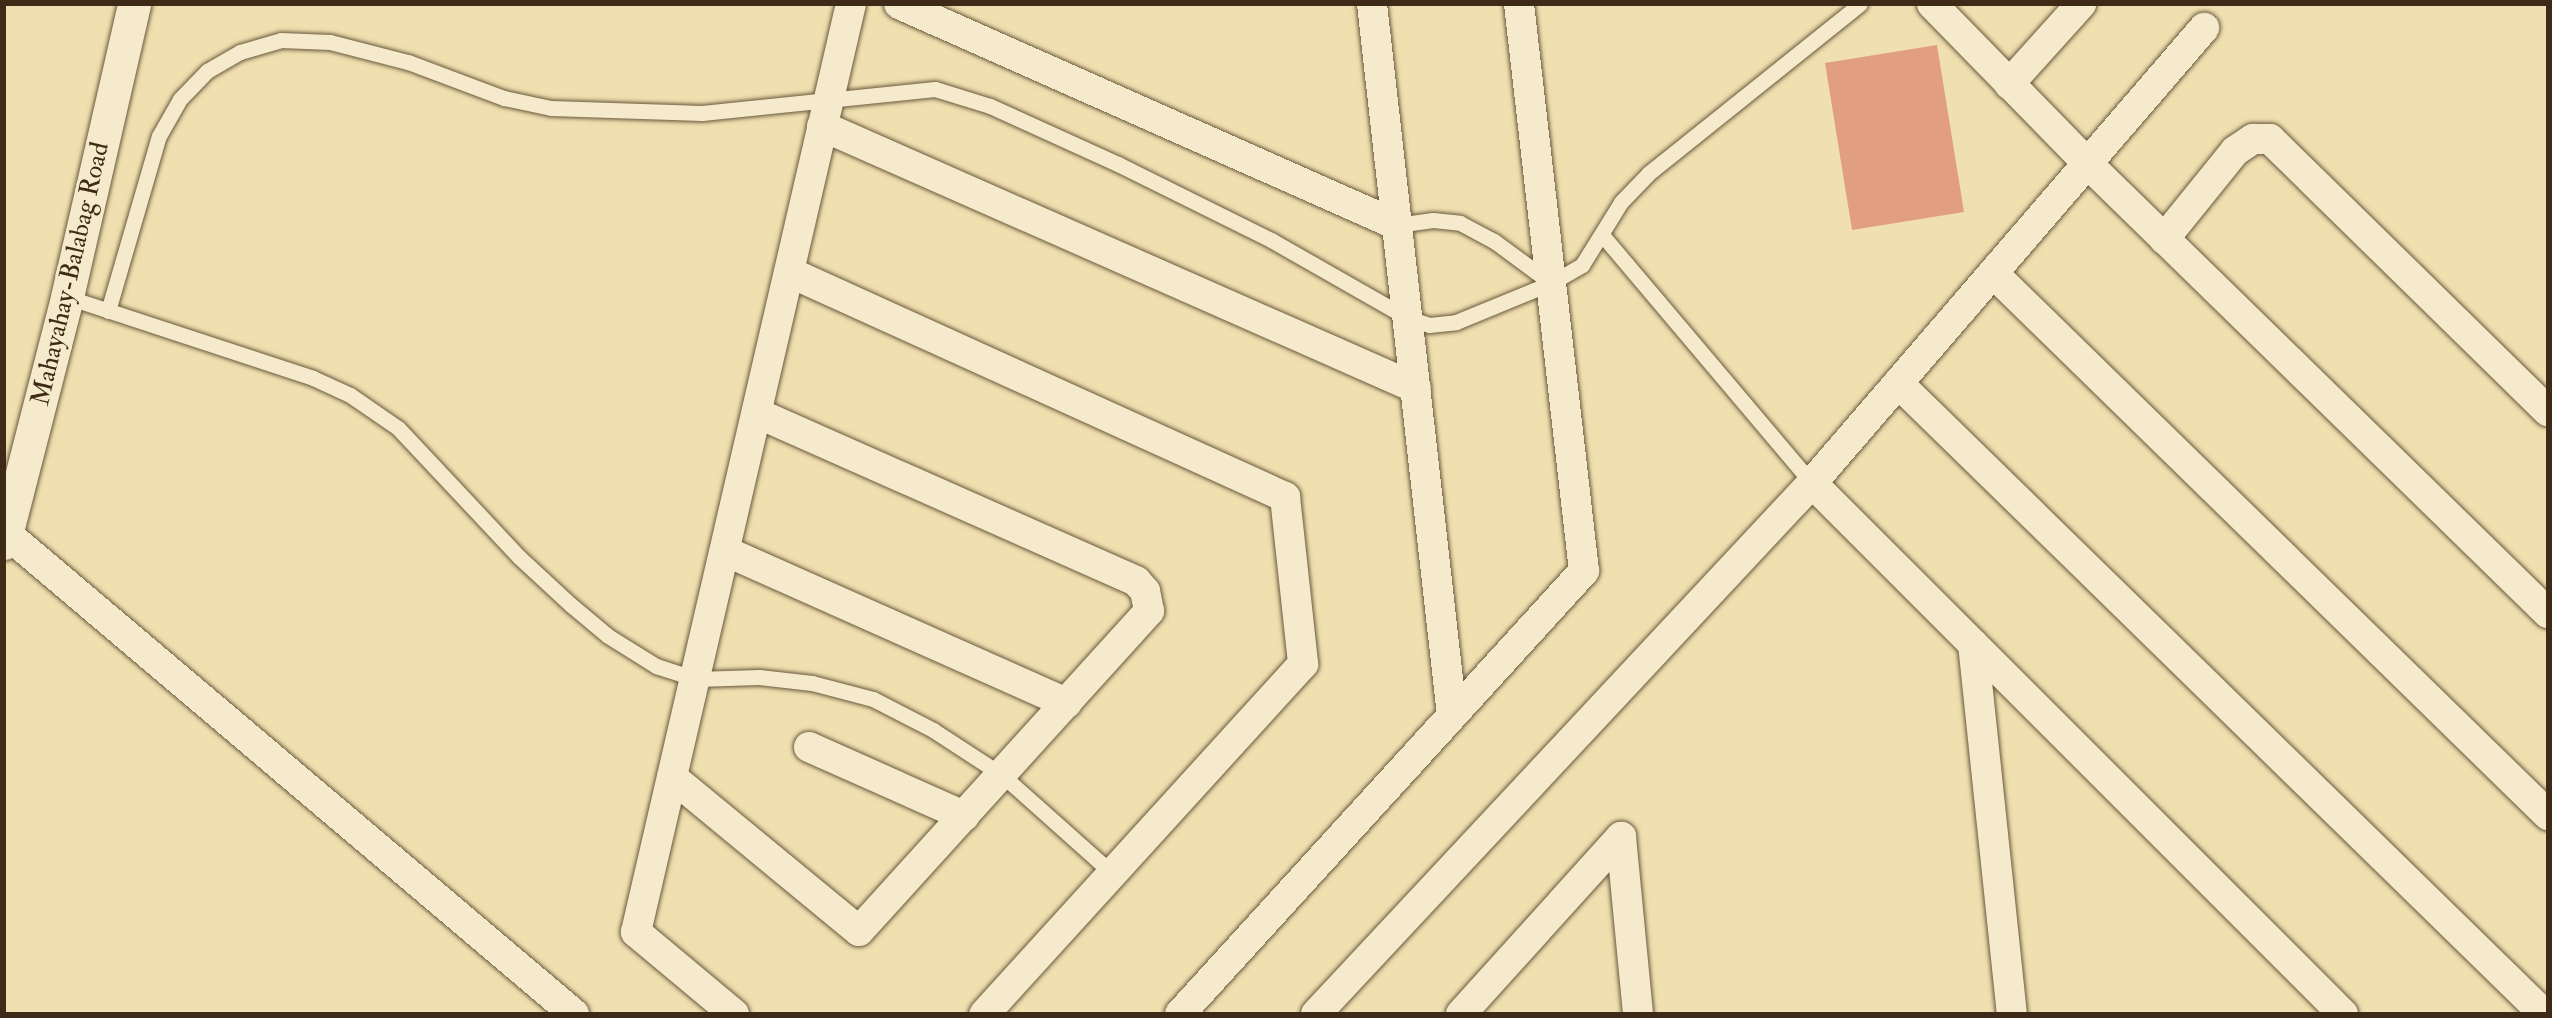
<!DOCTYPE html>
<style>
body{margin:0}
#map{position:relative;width:2552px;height:1018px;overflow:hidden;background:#f0e0b0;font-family:"IM FELL Double Pica",serif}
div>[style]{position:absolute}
.building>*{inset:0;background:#e19e81}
.roads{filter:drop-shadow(0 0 2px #6a583c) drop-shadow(0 0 2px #6a583c)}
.service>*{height:15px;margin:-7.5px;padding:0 7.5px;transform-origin:7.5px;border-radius:7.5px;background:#f5ebcc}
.minor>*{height:30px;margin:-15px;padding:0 15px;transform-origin:15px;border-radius:15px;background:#f5ebcc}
.tertiary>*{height:33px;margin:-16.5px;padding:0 16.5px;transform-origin:16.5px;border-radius:16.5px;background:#f5ebcc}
span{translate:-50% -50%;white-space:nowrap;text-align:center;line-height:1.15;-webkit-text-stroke:6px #f5ebcc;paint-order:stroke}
.street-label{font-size:26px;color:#3e2a16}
.frame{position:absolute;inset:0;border:6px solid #3e2a16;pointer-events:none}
</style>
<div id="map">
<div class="building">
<div style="clip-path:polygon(1937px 45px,1964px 212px,1852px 230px,1825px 63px)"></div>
</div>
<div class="roads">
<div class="service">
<div style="left:1397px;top:225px;width:36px;rotate:-8deg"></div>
<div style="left:1433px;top:220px;width:27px;rotate:6deg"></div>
<div style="left:1460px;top:223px;width:38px;rotate:28deg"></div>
<div style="left:1494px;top:241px;width:71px;rotate:36.4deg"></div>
<div style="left:1603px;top:236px;width:324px;rotate:49.8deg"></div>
<div style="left:67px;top:297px;width:259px;rotate:18.2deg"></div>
<div style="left:313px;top:378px;width:41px;rotate:24.7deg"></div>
<div style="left:350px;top:395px;width:58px;rotate:34.5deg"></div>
<div style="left:398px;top:428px;width:177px;rotate:46.8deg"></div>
<div style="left:519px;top:557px;width:71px;rotate:42.7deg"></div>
<div style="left:571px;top:605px;width:48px;rotate:40deg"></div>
<div style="left:608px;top:636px;width:57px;rotate:32deg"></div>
<div style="left:656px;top:666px;width:42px;rotate:18deg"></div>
<div style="left:696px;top:679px;width:63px;rotate:-1.8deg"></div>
<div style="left:759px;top:677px;width:53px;rotate:6.5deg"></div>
<div style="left:812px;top:683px;width:63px;rotate:14.7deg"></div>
<div style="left:873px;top:699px;width:68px;rotate:27.3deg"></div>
<div style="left:933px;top:730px;width:82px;rotate:33.1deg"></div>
<div style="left:1002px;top:775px;width:147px;rotate:41.7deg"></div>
<div style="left:108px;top:311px;width:182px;rotate:-73.8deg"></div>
<div style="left:159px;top:136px;width:43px;rotate:-60.4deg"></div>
<div style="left:180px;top:99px;width:39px;rotate:-46deg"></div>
<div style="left:207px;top:71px;width:38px;rotate:-30deg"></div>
<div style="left:240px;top:52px;width:43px;rotate:-16.3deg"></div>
<div style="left:281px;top:40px;width:49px;rotate:2.3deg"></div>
<div style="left:330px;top:42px;width:81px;rotate:14.4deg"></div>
<div style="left:408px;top:62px;width:103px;rotate:20.6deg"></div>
<div style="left:504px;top:98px;width:48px;rotate:12deg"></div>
<div style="left:551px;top:108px;width:151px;rotate:1.9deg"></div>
<div style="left:702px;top:113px;width:234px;rotate:-5.9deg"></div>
<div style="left:935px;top:89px;width:58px;rotate:17.2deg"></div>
<div style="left:990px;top:106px;width:141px;rotate:24.4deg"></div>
<div style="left:1118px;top:164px;width:171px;rotate:26.4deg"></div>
<div style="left:1271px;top:240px;width:158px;rotate:29.7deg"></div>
<div style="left:1408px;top:318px;width:22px;rotate:18deg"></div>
<div style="left:1429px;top:325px;width:27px;rotate:-6deg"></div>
<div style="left:1456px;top:322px;width:103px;rotate:-22.3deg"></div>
<div style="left:1551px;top:283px;width:36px;rotate:-30deg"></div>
<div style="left:1582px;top:265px;width:74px;rotate:-58.2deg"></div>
<div style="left:1621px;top:202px;width:40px;rotate:-46deg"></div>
<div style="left:1649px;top:173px;width:270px;rotate:-38.7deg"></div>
</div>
<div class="minor">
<div style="left:899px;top:4px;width:545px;rotate:23.93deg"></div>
<div style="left:1372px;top:4px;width:715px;rotate:83.58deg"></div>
<div style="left:1932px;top:4px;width:223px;rotate:45.7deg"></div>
<div style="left:2088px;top:164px;width:643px;rotate:44.31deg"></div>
<div style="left:2009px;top:84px;width:108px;rotate:-48deg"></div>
<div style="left:822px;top:126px;width:649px;rotate:23.8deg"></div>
<div style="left:2164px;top:239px;width:113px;rotate:-51.1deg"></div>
<div style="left:2235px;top:151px;width:22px;rotate:-34deg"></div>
<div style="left:2253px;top:139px;width:17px"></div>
<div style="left:2270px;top:139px;width:389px;rotate:44.4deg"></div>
<div style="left:789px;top:272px;width:545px;rotate:24.4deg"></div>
<div style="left:1285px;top:497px;width:168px;rotate:83.8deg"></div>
<div style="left:1303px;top:664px;width:474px;rotate:132.3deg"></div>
<div style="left:1993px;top:273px;width:776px;rotate:44.32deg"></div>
<div style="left:1898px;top:383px;width:903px;rotate:44.33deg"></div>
<div style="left:1812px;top:483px;width:751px;rotate:45deg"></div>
<div style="left:7px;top:534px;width:743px;rotate:40.25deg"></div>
<div style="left:725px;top:551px;width:374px;rotate:24deg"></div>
<div style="left:1973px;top:644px;width:372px;rotate:84deg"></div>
<div style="left:809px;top:747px;width:170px;rotate:24deg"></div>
<div style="left:672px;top:777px;width:242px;rotate:39.5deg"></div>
<div style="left:859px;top:931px;width:432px;rotate:-47.8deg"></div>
<div style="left:1149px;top:611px;width:20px;rotate:-101deg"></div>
<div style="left:1145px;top:591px;width:13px;rotate:-132deg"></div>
<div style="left:1136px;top:581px;width:415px;rotate:-156.1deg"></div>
<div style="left:1621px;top:837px;width:178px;rotate:84.5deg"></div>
<div style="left:734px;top:1014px;width:128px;rotate:-140.1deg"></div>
<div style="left:636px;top:932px;width:953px;rotate:-76.96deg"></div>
<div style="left:1180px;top:1014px;width:600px;rotate:-47.64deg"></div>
<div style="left:1584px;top:571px;width:571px;rotate:-96.54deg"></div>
<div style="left:1316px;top:1014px;width:727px;rotate:-46.95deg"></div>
<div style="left:1812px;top:483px;width:601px;rotate:-49.25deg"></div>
<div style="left:1461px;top:1014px;width:239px;rotate:-47.9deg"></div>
</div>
<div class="tertiary">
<div style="left:4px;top:543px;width:254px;rotate:-75.6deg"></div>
<div style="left:67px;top:297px;width:301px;rotate:-77.1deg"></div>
</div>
</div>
<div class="street-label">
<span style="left:71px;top:274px;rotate:-77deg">Mahayahay-Balabag Road</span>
</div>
<div class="frame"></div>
</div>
